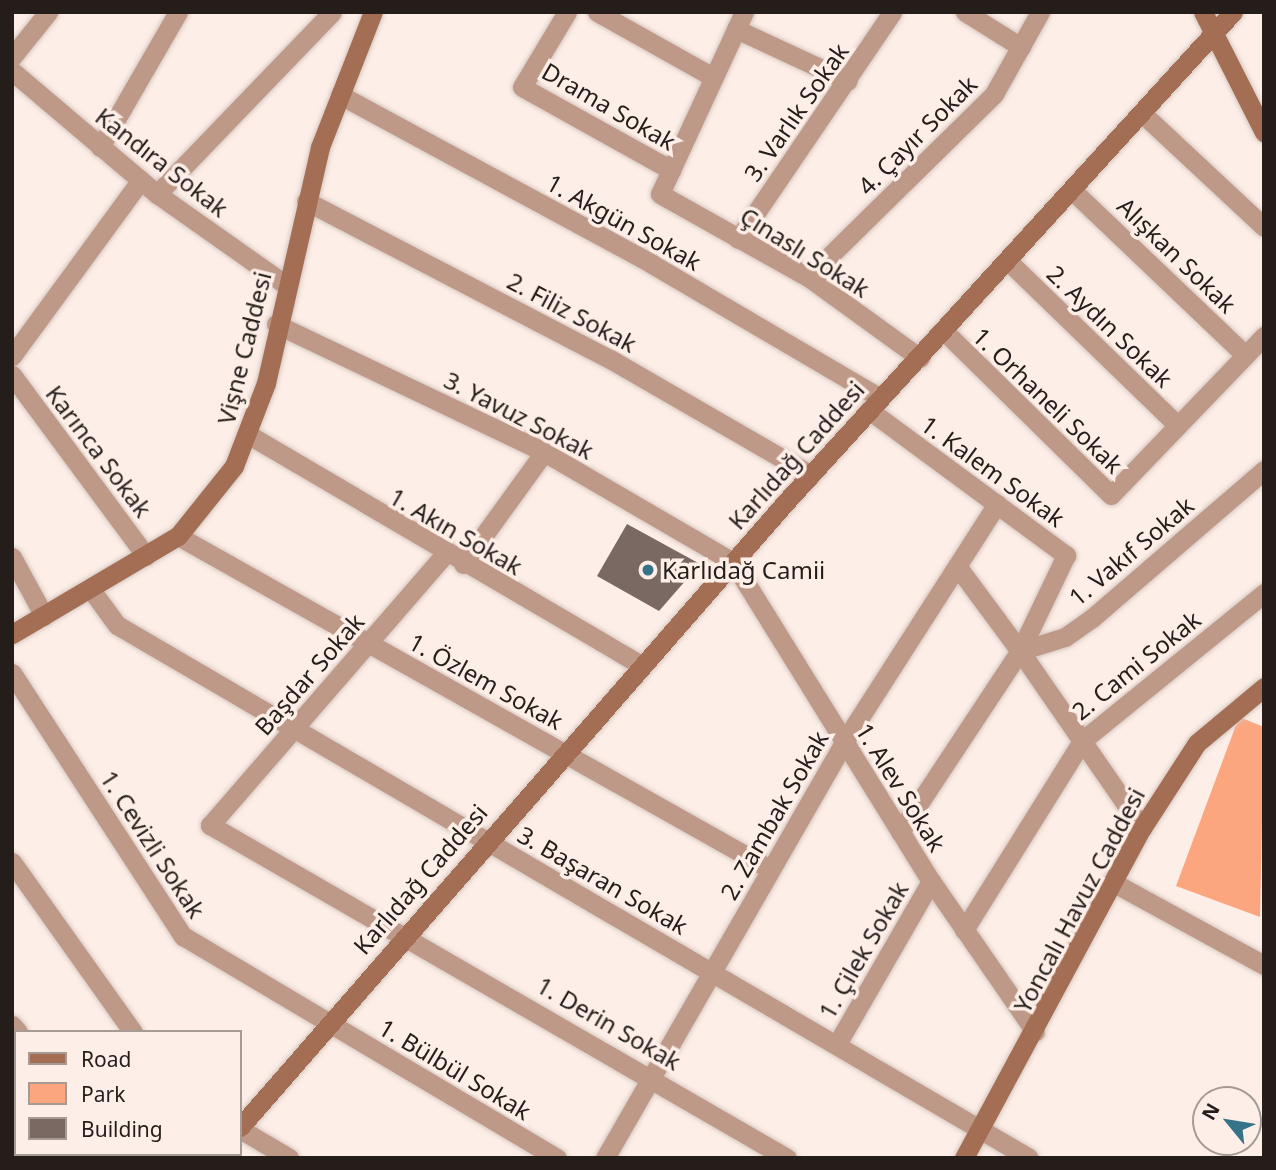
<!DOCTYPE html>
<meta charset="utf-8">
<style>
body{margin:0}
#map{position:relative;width:1276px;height:1170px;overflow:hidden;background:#fdeee7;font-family:"Noto Sans",sans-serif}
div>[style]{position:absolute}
.green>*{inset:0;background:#fba67f}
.building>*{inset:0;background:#7a6962}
.roads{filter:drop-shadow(0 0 2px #d6c8c2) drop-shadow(0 0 2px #d6c8c2)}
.minor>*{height:19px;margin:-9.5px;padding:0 9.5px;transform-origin:9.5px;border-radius:9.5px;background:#bf9988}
.secondary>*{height:19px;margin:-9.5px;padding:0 9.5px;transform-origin:9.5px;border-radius:9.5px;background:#a46e55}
.dots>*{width:19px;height:19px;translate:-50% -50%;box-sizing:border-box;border:4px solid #fdeee7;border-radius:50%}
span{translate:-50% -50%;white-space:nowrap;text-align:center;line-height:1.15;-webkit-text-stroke:7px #fdeee7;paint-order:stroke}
.street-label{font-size:24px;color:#241d1a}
.poi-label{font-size:24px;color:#241d1a}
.left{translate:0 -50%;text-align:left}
.frame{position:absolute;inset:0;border:14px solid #241d1a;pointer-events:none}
.legend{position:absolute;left:14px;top:1030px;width:228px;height:126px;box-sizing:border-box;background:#fdeee7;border:2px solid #a69a95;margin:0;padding:9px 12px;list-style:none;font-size:21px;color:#241d1a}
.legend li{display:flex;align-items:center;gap:14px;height:35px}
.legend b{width:35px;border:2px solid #a69a95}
.north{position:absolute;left:1192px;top:1086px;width:70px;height:70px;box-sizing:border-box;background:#fdeee7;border:2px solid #a69a95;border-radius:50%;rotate:300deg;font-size:19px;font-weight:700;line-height:28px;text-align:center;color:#241d1a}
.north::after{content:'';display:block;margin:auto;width:24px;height:32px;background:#357388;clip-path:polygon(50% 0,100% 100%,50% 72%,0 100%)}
</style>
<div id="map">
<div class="green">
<div style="clip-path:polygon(1239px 717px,1264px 727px,1260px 917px,1176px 886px)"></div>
</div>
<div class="building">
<div style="clip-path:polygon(627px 524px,700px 564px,659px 611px,597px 576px)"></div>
</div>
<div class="roads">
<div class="minor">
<div style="left:567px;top:12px;width:87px;rotate:121deg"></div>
<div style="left:522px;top:87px;width:171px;rotate:29.1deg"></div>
<div style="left:597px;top:12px;width:133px;rotate:29.3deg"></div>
<div style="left:744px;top:12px;width:200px;rotate:114.8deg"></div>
<div style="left:660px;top:194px;width:170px;rotate:29.3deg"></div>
<div style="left:808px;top:277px;width:138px;rotate:35.9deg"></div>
<div style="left:965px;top:12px;width:66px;rotate:32deg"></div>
<div style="left:736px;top:29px;width:123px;rotate:24.9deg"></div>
<div style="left:12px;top:57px;width:58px;rotate:-51.3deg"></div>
<div style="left:12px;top:71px;width:190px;rotate:40.3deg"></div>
<div style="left:157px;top:194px;width:158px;rotate:35.2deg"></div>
<div style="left:340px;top:95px;width:355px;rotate:28.4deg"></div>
<div style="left:652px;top:264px;width:264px;rotate:30.4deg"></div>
<div style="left:1144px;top:115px;width:164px;rotate:43deg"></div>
<div style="left:100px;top:147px;width:156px;rotate:-60deg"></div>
<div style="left:1074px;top:192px;width:236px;rotate:43.6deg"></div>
<div style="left:157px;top:194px;width:252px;rotate:-46.1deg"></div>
<div style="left:306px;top:201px;width:343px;rotate:27.5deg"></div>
<div style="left:610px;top:359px;width:232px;rotate:30deg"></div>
<div style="left:738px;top:239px;width:274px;rotate:-55.8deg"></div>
<div style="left:1009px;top:262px;width:235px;rotate:44.1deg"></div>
<div style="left:808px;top:277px;width:261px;rotate:-44.5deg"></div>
<div style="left:994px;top:94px;width:94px;rotate:-60.7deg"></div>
<div style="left:276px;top:324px;width:297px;rotate:25.5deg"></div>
<div style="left:544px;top:452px;width:219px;rotate:30.2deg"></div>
<div style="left:733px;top:562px;width:375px;rotate:58.2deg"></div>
<div style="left:931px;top:881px;width:183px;rotate:55.4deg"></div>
<div style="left:944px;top:331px;width:234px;rotate:44.5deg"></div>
<div style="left:1111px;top:495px;width:221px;rotate:-46.1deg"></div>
<div style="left:12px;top:356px;width:218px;rotate:-53.8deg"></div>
<div style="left:12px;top:375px;width:225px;rotate:53.5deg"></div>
<div style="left:869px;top:410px;width:245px;rotate:36.4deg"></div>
<div style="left:1066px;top:555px;width:106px;rotate:115.6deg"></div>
<div style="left:1020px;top:651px;width:215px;rotate:55.4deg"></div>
<div style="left:249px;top:435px;width:454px;rotate:30.4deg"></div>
<div style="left:178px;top:536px;width:679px;rotate:29.36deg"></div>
<div style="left:445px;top:554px;width:359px;rotate:130.9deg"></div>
<div style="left:210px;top:825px;width:666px;rotate:29.99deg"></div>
<div style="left:12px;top:557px;width:67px;rotate:61.5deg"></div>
<div style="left:463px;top:564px;width:138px;rotate:-54.1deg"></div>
<div style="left:957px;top:566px;width:106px;rotate:53.5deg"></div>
<div style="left:92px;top:591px;width:42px;rotate:53.7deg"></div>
<div style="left:117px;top:625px;width:1056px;rotate:30.3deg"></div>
<div style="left:1020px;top:651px;width:47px;rotate:-17.3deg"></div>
<div style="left:1065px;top:637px;width:33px;rotate:-35deg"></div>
<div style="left:1092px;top:618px;width:227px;rotate:-40.7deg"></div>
<div style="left:12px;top:673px;width:314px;rotate:57deg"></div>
<div style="left:183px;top:936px;width:435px;rotate:30.7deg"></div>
<div style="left:900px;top:832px;width:217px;rotate:-56.5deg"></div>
<div style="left:12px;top:862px;width:209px;rotate:54.6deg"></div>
<div style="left:1114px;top:883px;width:171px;rotate:28.7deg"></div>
<div style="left:964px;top:930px;width:223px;rotate:-58deg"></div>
<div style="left:1082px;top:741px;width:235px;rotate:-39.1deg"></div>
<div style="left:12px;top:1025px;width:9px;rotate:49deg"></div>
<div style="left:837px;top:1044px;width:188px;rotate:-60deg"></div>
<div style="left:240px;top:1129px;width:57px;rotate:30.6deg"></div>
<div style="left:12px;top:1136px;width:5px;rotate:-37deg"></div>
<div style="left:114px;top:1154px;width:5px;rotate:53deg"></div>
<div style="left:605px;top:1158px;width:480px;rotate:-60.1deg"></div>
<div style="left:844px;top:742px;width:283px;rotate:-57.3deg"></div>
</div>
<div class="secondary">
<div style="left:1203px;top:12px;width:135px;rotate:63.1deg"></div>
<div style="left:12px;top:634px;width:193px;rotate:-30.6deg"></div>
<div style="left:178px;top:536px;width:90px;rotate:-51.3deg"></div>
<div style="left:234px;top:466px;width:89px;rotate:-68.9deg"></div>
<div style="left:266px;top:383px;width:242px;rotate:-77.1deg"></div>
<div style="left:320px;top:147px;width:145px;rotate:-68.6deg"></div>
<div style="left:240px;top:1127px;width:827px;rotate:-48.87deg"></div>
<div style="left:784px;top:504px;width:666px;rotate:-47.62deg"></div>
<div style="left:215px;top:1158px;width:4px;rotate:-63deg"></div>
<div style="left:964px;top:1158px;width:375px;rotate:-61.7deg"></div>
<div style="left:1142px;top:828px;width:101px;rotate:-57.1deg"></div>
<div style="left:1197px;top:743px;width:87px;rotate:-39.9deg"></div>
</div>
</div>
<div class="dots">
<div style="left:648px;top:570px;background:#357388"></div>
</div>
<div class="street-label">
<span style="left:609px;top:106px;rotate:30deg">Drama Sokak</span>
<span style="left:796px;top:112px;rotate:-55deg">3. Varlık Sokak</span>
<span style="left:917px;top:135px;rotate:-45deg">4. Çayır Sokak</span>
<span style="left:162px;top:162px;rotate:38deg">Kandıra Sokak</span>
<span style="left:624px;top:222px;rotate:29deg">1. Akgün Sokak</span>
<span style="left:805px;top:252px;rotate:32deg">Çınaslı Sokak</span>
<span style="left:1177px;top:255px;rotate:44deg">Alışkan Sokak</span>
<span style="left:572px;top:312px;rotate:28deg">2. Filiz Sokak</span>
<span style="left:1110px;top:326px;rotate:44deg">2. Aydın Sokak</span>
<span style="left:244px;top:348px;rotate:-76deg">Vişne Caddesi</span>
<span style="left:1048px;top:400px;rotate:44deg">1. Orhaneli Sokak</span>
<span style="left:519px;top:415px;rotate:27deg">3. Yavuz Sokak</span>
<span style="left:99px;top:451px;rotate:53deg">Karınca Sokak</span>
<span style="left:796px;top:455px;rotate:-48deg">Karlıdağ Caddesi</span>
<span style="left:993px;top:471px;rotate:36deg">1. Kalem Sokak</span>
<span style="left:456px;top:531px;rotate:30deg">1. Akın Sokak</span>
<span style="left:1131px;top:551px;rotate:-40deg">1. Vakıf Sokak</span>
<span style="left:1136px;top:665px;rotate:-39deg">2. Cami Sokak</span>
<span style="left:309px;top:674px;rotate:-49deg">Başdar Sokak</span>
<span style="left:486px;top:681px;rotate:29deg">1. Özlem Sokak</span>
<span style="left:901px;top:787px;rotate:58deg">1. Alev Sokak</span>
<span style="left:774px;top:815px;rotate:-60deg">2. Zambak Sokak</span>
<span style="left:153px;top:844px;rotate:57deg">1. Cevizli Sokak</span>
<span style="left:420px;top:879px;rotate:-49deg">Karlıdağ Caddesi</span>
<span style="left:603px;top:880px;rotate:30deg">3. Başaran Sokak</span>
<span style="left:1079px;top:900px;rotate:-62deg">Yoncalı Havuz Caddesi</span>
<span style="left:863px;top:950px;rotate:-60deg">1. Çilek Sokak</span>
<span style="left:609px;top:1023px;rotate:30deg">1. Derin Sokak</span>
<span style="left:455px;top:1069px;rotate:31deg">1. Bülbül Sokak</span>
</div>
<div class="poi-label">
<span class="left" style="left:662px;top:570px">Karlıdağ Camii</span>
</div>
<div class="frame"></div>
<ul class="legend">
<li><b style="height:9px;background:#a46e55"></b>Road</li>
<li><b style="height:19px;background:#fba67f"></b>Park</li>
<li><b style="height:19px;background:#7a6962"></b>Building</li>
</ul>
<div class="north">N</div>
</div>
